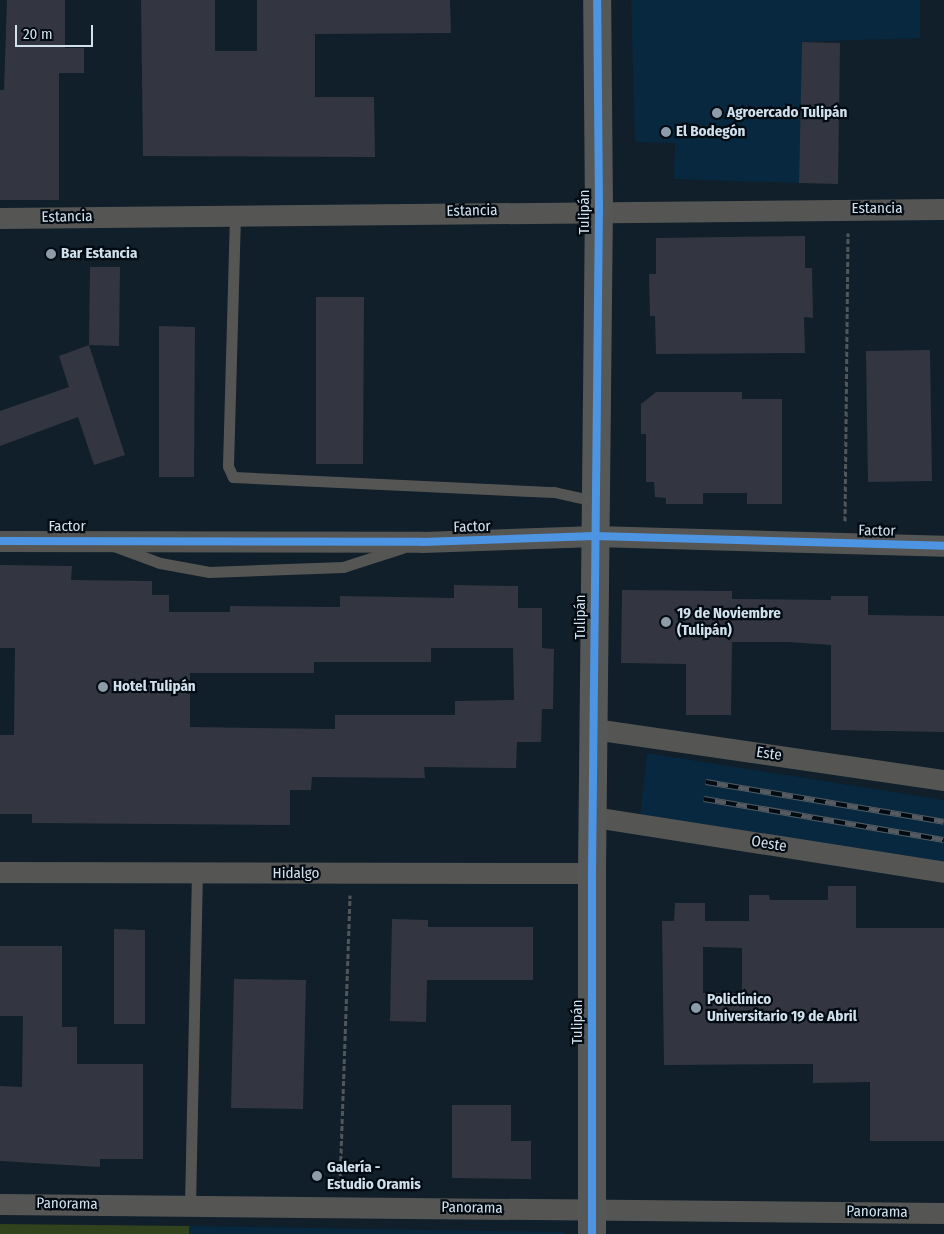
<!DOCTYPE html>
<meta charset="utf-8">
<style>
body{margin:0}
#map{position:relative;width:944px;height:1234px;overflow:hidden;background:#101f2a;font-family:"Fira Sans Condensed",sans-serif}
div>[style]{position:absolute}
.built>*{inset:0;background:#07283e}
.green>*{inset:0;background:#30431c}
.building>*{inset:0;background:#333640}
.path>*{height:3px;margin-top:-1.5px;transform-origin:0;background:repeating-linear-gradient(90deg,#515659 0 5px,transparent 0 7.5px)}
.lane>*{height:11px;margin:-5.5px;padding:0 5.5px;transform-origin:5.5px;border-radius:5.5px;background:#555654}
.street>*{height:21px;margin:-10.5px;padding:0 10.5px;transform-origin:10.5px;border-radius:10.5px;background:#555654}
.secondary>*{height:28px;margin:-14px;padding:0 14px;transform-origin:14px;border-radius:14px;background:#565857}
.rail>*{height:5.5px;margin-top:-2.75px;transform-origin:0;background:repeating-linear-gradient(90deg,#020a12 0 11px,#555b60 0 22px);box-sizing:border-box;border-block:1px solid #555b60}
.cycleway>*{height:8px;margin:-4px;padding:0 4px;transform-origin:4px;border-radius:4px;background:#4d94e3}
.dots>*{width:14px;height:14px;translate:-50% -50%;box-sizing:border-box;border:2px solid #020a12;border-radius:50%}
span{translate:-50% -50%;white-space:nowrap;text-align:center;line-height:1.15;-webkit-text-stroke:4.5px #020a12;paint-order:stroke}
.poi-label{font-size:15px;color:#d0e0ed;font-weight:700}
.left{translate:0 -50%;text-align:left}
.street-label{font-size:15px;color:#d0e0ed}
.scale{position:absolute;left:15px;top:25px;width:78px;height:22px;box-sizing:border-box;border:2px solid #d0e0ed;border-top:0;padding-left:6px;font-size:15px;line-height:18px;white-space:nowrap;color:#d0e0ed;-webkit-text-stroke:4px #020a12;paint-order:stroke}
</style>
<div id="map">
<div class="built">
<div style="clip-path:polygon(631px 0,920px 0,920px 38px,802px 42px,799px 183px,674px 179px,675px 143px,635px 142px)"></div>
<div style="clip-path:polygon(647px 753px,944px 800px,944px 862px,640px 815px)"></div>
<div style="clip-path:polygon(189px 1226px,564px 1232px,564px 1234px,189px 1234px)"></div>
</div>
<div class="green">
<div style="clip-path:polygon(0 1224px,189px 1226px,189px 1234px,0 1234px)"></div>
</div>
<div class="building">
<div style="clip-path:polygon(7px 0,65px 0,65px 48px,84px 48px,84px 73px,59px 73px,59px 200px,0 200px,0 90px,4px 90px)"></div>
<div style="clip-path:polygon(141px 0,215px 0,215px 51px,257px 51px,257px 0,450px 0,451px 33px,315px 34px,315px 97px,374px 97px,375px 157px,143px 156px)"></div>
<div style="clip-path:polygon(802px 42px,840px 43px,838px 184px,799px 183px)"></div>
<div style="clip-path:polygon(805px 236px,805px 268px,812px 268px,813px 318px,804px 317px,805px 353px,656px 354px,655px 316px,650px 316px,649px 274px,656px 274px,656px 238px)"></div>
<div style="clip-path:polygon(90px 267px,120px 267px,119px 346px,89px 345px)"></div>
<div style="clip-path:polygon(316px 297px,364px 297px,363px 464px,316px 464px)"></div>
<div style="clip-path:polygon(159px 326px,195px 327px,194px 477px,159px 477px)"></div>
<div style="clip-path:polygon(89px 345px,125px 455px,94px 465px,78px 417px,0 446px,0 411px,69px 387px,59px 356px)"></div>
<div style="clip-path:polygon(930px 350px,932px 481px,868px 482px,866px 351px)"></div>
<div style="clip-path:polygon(656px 392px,742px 392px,742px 399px,782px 399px,782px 504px,747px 504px,747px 493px,703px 493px,703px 504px,666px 504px,666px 498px,655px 497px,654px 482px,646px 482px,646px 434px,641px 434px,641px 404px)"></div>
<div style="clip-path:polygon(evenodd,0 565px,72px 566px,71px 580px,152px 581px,152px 595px,169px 595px,169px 612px,230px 612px,230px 606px,340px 607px,340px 596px,454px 598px,454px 585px,518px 586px,518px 608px,542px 608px,542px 648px,554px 649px,553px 709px,542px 709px,541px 742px,517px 742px,516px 768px,424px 767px,425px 778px,312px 777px,311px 790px,290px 790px,290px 825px,32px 823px,32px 814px,0 814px,0 735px,14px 735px,15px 648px,0 648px,0 565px,431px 648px,513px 648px,514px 700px,455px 701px,455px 715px,335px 715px,335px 729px,190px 727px,190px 673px,314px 673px,314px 662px,431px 662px,431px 648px)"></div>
<div style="clip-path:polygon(622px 590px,732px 591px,732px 599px,831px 600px,831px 596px,868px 596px,868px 615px,944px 616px,944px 732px,831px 730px,831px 645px,788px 642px,732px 642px,731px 715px,686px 715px,686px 664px,621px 663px)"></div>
<div style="clip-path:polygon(evenodd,828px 886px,856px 886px,856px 928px,944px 928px,944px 1141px,870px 1141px,870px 1082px,813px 1083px,813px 1064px,664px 1065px,662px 921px,674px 921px,675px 903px,705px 903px,705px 921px,749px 921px,749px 895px,769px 895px,770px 900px,828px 900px,828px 886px,703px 947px,742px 948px,742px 993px,703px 993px,703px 947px)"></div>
<div style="clip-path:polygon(392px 919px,428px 920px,428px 927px,533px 927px,533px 980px,427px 980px,426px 1022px,390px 1021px)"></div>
<div style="clip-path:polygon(114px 929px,145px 930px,145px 1024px,114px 1024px)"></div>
<div style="clip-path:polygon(0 946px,62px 946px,62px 1027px,77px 1027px,77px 1064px,143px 1064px,143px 1159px,100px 1159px,100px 1167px,0 1161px,0 1086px,22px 1087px,23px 1016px,0 1016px)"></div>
<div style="clip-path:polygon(234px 979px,306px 980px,303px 1109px,231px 1108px)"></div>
<div style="clip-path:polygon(452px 1105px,511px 1105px,511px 1141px,531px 1141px,531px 1179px,452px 1178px)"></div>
</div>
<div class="path">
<div style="left:845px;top:521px;width:288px;rotate:-89.4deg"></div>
<div style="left:340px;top:1183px;width:288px;rotate:-88deg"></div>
</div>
<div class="lane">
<div style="left:235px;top:215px;width:251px;rotate:91.6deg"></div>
<div style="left:228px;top:466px;width:12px;rotate:66deg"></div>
<div style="left:233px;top:477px;width:321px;rotate:2.7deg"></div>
<div style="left:554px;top:492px;width:42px;rotate:12.4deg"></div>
<div style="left:114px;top:546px;width:49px;rotate:20.3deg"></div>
<div style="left:160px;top:563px;width:50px;rotate:10.4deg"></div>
<div style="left:209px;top:572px;width:134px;rotate:-2.1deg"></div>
<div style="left:343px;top:567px;width:62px;rotate:-17.9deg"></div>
<div style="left:190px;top:1206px;width:333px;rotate:-88.8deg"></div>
</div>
<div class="street">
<div style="left:0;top:218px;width:944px;rotate:-0.55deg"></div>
<div style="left:0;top:541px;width:422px;rotate:0.1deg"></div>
<div style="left:422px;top:542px;width:173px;rotate:-2deg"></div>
<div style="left:595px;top:536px;width:349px;rotate:1.6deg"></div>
<div style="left:594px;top:729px;width:354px;rotate:8.3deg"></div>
<div style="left:594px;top:817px;width:354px;rotate:8.9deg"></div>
<div style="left:0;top:872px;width:592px;rotate:0.1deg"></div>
<div style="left:0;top:1204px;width:944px;rotate:0.55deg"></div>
</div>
<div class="secondary">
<div style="left:592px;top:1234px;width:361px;rotate:-90deg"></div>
<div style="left:592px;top:873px;width:663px;rotate:-89.4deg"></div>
<div style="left:599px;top:210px;width:210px;rotate:-90.5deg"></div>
</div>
<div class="rail">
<div style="left:706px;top:782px;width:241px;rotate:9.5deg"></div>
<div style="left:704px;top:799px;width:243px;rotate:9.7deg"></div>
</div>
<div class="cycleway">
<div style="left:0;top:541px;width:422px;rotate:0.1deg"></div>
<div style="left:422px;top:542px;width:173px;rotate:-2deg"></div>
<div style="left:595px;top:536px;width:349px;rotate:1.6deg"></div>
<div style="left:592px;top:1234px;width:361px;rotate:-90deg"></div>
<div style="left:592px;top:873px;width:663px;rotate:-89.4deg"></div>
<div style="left:599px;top:210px;width:210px;rotate:-90.5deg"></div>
</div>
<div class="dots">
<div style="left:717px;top:113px;background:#8d9ca9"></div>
<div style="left:666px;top:132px;background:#8d9ca9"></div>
<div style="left:51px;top:254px;background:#8d9ca9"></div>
<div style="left:666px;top:622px;background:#8d9ca9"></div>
<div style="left:103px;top:687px;background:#8d9ca9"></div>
<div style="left:696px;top:1008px;background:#8d9ca9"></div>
<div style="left:317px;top:1176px;background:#8d9ca9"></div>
</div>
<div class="poi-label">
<span class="left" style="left:727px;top:113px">Agroercado Tulipán</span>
<span class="left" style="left:676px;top:132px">El Bodegón</span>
<span class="left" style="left:61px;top:254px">Bar Estancia</span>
<span class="left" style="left:677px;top:622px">19 de Noviembre<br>(Tulipán)</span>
<span class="left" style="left:113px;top:687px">Hotel Tulipán</span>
<span class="left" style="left:707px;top:1008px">Policlínico<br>Universitario 19 de Abril</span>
<span class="left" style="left:327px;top:1176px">Galería -<br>Estudio Oramis</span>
</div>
<div class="street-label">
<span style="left:877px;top:209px">Estancia</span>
<span style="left:472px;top:211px;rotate:-1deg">Estancia</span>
<span style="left:585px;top:212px;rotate:-90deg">Tulipán</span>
<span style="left:67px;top:217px;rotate:-1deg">Estancia</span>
<span style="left:67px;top:527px">Factor</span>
<span style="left:472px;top:527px;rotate:-2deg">Factor</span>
<span style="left:877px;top:531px;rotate:1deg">Factor</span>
<span style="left:581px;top:617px;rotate:-90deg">Tulipán</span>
<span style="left:769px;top:754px;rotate:8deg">Este</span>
<span style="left:769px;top:844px;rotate:9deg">Oeste</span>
<span style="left:296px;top:874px">Hidalgo</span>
<span style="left:578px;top:1022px;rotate:-90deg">Tulipán</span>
<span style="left:67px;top:1204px;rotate:1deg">Panorama</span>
<span style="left:472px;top:1208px;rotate:1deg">Panorama</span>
<span style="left:877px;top:1212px;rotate:1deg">Panorama</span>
</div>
<div class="scale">20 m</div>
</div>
